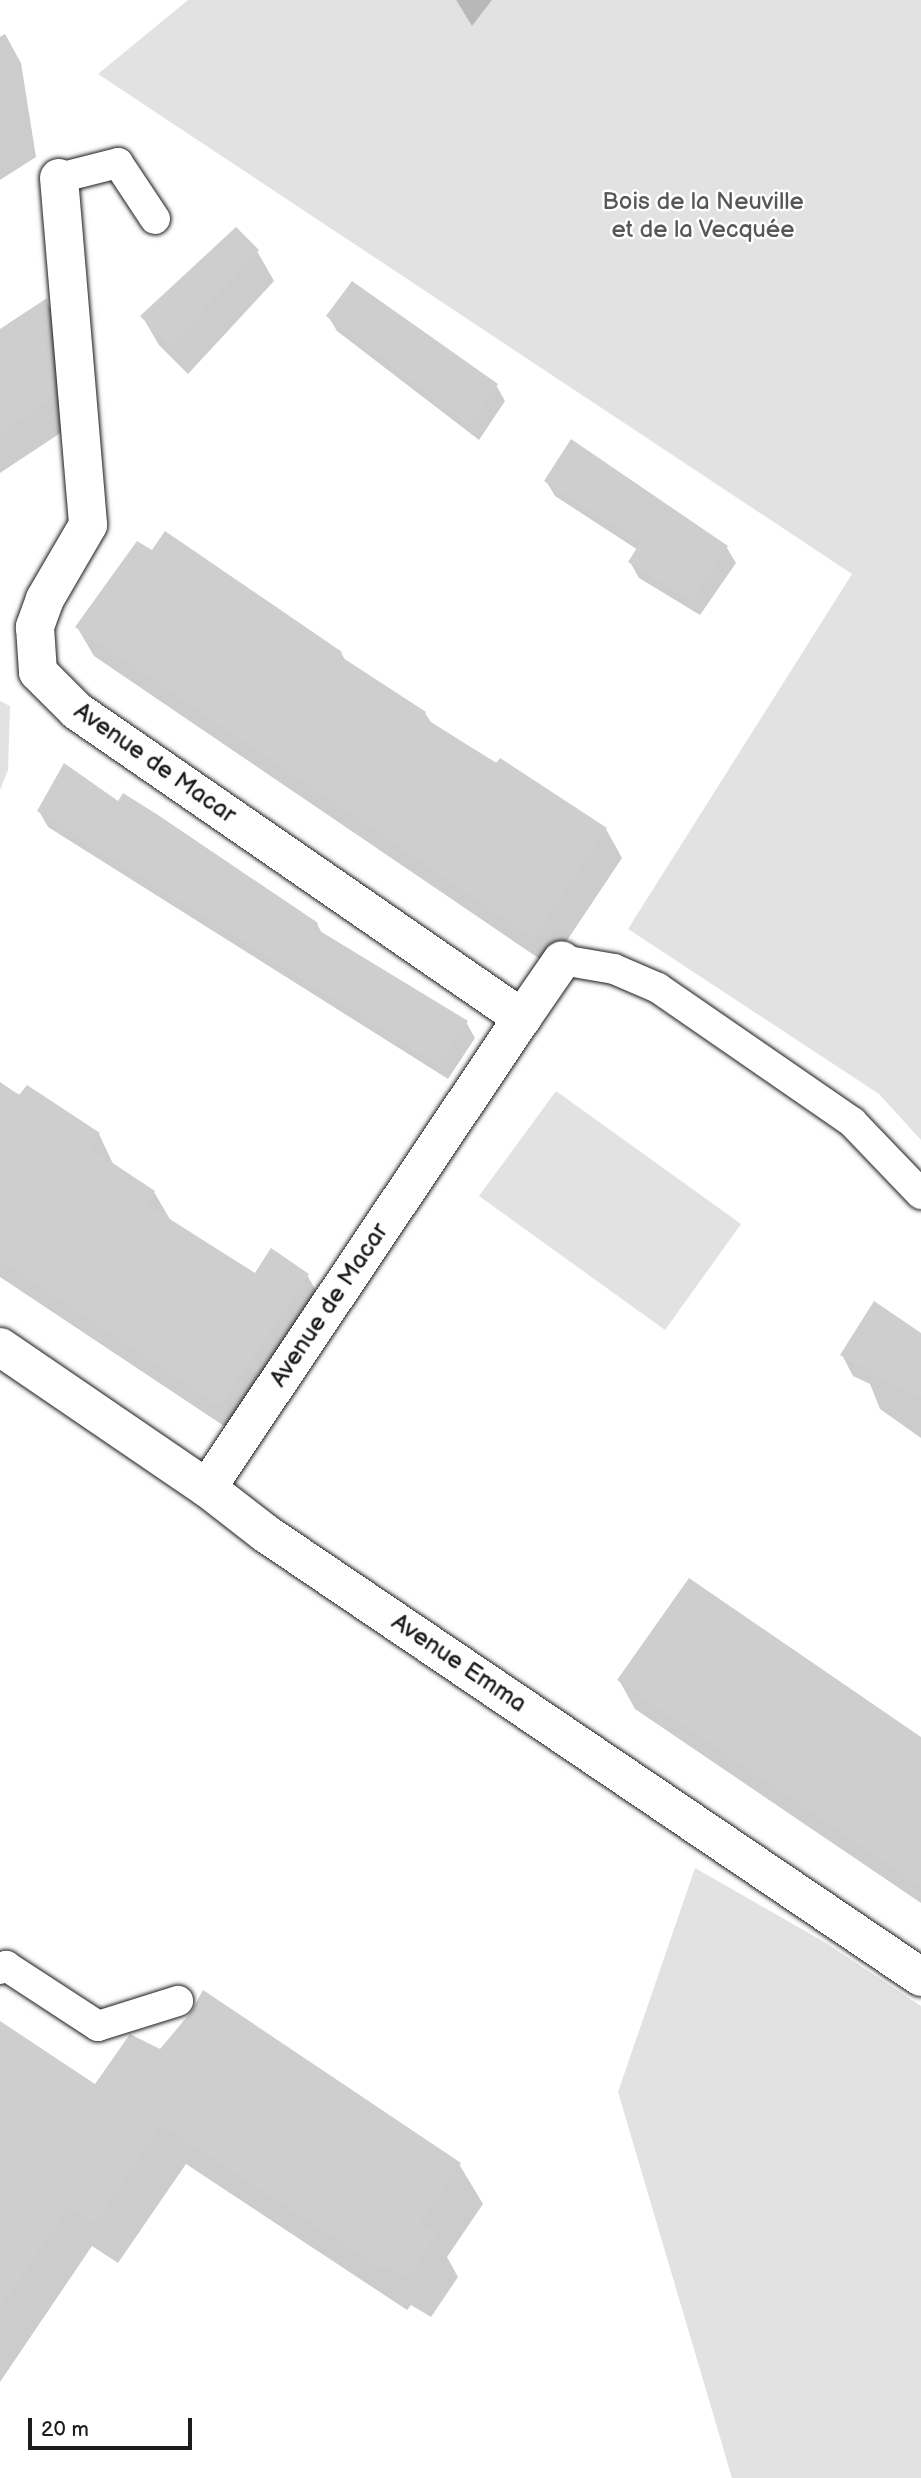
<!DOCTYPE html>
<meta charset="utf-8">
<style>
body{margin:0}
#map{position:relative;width:921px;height:2478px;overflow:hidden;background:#fff;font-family:"Balsamiq Sans",sans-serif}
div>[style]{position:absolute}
.green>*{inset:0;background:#e2e2e2}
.water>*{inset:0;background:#b8b8b8}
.shadow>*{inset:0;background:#0003}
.building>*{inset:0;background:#cecece}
.roads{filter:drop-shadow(0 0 2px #1c1c1c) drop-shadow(0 0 2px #1c1c1c)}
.lane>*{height:30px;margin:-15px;padding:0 15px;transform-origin:15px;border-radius:15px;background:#fff}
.street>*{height:38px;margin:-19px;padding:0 19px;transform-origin:19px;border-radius:19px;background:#fff}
span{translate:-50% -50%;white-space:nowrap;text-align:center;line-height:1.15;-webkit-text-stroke:5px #fff;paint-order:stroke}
.park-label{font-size:24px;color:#575757}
.street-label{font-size:24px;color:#1c1c1c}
.scale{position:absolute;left:28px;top:2418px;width:164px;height:32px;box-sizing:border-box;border:4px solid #1c1c1c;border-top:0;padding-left:9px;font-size:21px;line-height:24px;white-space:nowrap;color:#1c1c1c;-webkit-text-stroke:5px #fff;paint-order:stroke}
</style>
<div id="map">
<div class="green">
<div style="clip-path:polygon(188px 0,456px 0,472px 25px,492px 0,921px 0,921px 1140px,879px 1094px,628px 929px,852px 574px,98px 74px)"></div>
<div style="clip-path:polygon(0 701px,10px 706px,8px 770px,0 790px)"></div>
<div style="clip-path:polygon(556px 1091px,741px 1224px,665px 1330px,479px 1196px)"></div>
<div style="clip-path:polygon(695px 1868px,826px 1943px,921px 2006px,921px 2478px,732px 2478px,618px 2092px)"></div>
</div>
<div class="water">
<div style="clip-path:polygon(456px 0,492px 0,472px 26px)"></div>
</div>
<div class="shadow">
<div style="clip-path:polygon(5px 34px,21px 63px,36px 157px,0 180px,0 37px)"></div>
<div style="clip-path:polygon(257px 251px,274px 281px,188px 374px,159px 345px,142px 316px)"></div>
<div style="clip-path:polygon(46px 301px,63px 330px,71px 426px,0 473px,0 331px)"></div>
<div style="clip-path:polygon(328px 316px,496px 385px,505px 401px,479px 440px,337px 331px)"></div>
<div style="clip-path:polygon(572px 441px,727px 548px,736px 563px,700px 615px,639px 578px,630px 562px,638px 550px,555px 496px,546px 481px)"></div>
<div style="clip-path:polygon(77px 627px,341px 653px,347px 663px,425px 713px,432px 724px,606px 829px,622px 858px,550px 966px,94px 656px)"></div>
<div style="clip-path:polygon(119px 803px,317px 924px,323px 935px,466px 1022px,475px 1038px,448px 1079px,48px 827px,39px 811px)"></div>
<div style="clip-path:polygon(0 1085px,99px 1134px,114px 1166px,154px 1192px,171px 1221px,256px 1275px,307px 1275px,324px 1304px,236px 1434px,0 1277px)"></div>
<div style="clip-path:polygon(921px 1335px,921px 1438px,880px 1409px,870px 1384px,853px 1376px,842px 1355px)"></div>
<div style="clip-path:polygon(619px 1680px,921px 1740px,921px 1903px,635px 1709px)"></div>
<div style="clip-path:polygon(0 2023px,95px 2087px,160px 2051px,459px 2164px,483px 2204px,447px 2257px,458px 2277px,431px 2317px,411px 2305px,407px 2310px,186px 2164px,118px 2263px,92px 2246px,0 2382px)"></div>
</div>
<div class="building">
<div style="clip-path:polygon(236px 227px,259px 250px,170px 346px,140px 316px)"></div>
<div style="clip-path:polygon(352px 281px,498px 384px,470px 426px,326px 316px)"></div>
<div style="clip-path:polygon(47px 298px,55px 396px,0 433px,0 329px)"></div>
<div style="clip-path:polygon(571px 439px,728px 546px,691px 601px,628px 562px,640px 543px,544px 481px)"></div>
<div style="clip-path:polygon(165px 531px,342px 652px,340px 656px,426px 712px,423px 717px,496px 763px,500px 758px,607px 828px,533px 938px,75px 627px,137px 541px,152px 550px)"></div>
<div style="clip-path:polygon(64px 763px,118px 801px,123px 793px,158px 815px,318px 923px,315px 928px,468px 1021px,438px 1065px,37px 811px)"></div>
<div style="clip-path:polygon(0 1082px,19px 1095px,27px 1085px,100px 1133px,90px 1148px,155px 1191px,146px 1204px,255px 1273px,271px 1248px,309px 1274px,219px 1407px,0 1260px)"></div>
<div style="clip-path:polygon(874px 1301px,921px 1333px,921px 1398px,840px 1355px)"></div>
<div style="clip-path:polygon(689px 1578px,921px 1737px,921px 1887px,617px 1680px)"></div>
<div style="clip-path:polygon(203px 1990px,461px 2163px,419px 2224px,436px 2235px,408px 2278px,388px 2266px,384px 2271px,162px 2125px,94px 2224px,69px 2206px,0 2308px,0 2021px,95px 2084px,130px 2034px,160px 2049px,191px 2012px)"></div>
</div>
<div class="roads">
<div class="lane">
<div style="left:59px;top:178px;width:61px;rotate:-14.3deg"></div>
<div style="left:118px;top:163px;width:67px;rotate:56.5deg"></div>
<div style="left:562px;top:960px;width:53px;rotate:9.8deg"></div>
<div style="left:614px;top:969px;width:48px;rotate:23.4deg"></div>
<div style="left:658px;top:988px;width:236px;rotate:34.6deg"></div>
<div style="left:852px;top:1122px;width:100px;rotate:46.2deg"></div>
<div style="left:0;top:1969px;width:7px;rotate:-27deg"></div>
<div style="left:6px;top:1966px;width:110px;rotate:33.1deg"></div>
<div style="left:98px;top:2026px;width:84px;rotate:-17.4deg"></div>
</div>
<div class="street">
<div style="left:59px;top:178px;width:348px;rotate:85.2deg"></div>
<div style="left:88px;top:525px;width:86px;rotate:120.2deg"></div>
<div style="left:45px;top:599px;width:30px;rotate:110deg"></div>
<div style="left:35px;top:627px;width:45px;rotate:86.2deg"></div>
<div style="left:38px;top:672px;width:55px;rotate:45deg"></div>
<div style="left:77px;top:711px;width:541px;rotate:34.6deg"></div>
<div style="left:522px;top:1018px;width:566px;rotate:123.83deg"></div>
<div style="left:522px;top:1018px;width:70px;rotate:-55.4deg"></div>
<div style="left:0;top:1347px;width:250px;rotate:34.3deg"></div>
<div style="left:207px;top:1488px;width:73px;rotate:37.8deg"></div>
<div style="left:265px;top:1533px;width:792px;rotate:34.09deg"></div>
</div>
</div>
<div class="park-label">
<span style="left:703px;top:216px">Bois de la Neuville<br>et de la Vecquée</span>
</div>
<div class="street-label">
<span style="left:155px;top:763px;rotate:35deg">Avenue de Macar</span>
<span style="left:329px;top:1305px;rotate:-56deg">Avenue de Macar</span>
<span style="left:459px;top:1663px;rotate:34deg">Avenue Emma</span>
</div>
<div class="scale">20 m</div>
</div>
